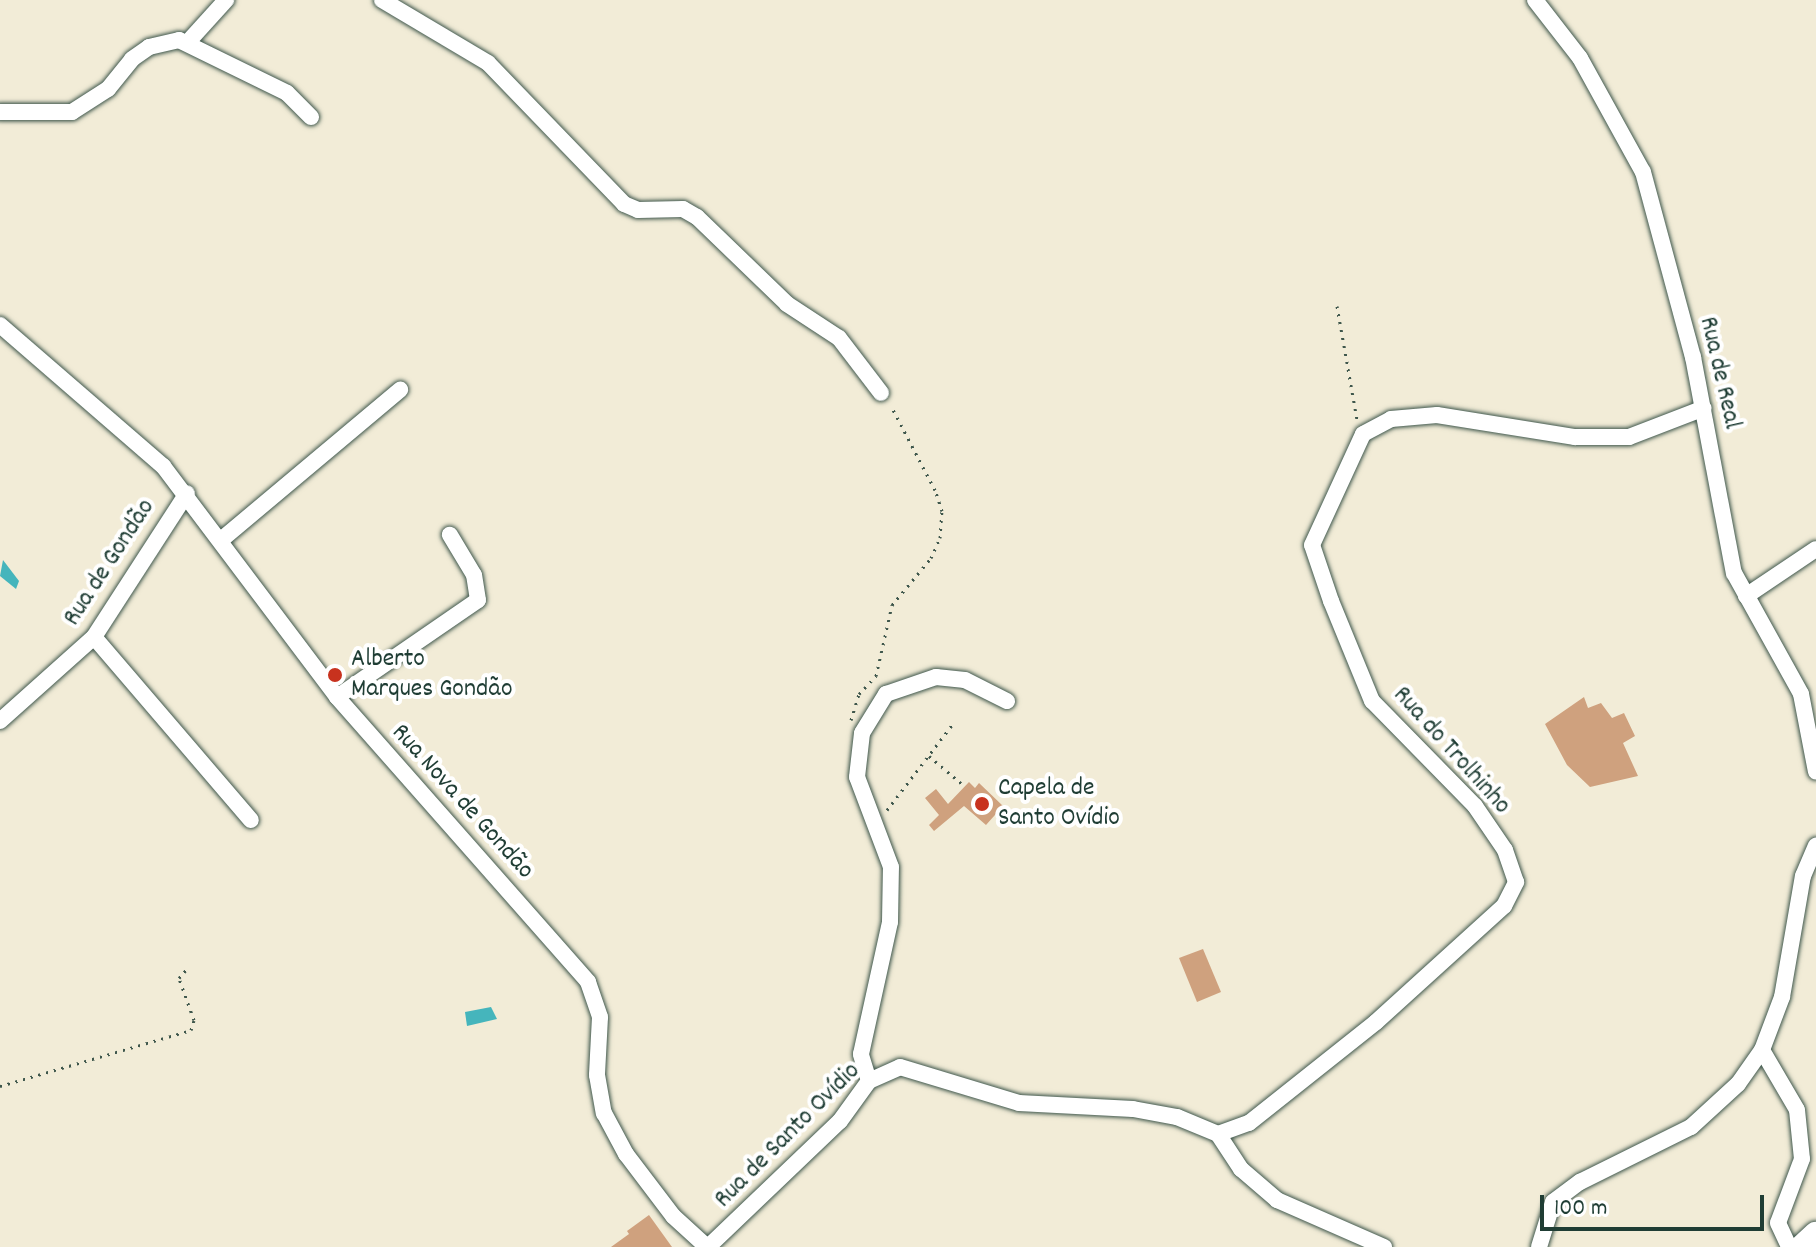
<!DOCTYPE html>
<meta charset="utf-8">
<style>
body{margin:0}
#map{position:relative;width:1816px;height:1247px;overflow:hidden;background:#f2ecd7;font-family:Dekko,sans-serif}
div>[style]{position:absolute}
.water>*{inset:0;background:#45b5bc}
.building>*{inset:0;background:#cfa17e}
.path>*{height:3px;margin-top:-1.5px;transform-origin:0;background:repeating-linear-gradient(90deg,#3f574c 0 2px,transparent 0 8px)}
.roads{filter:drop-shadow(0 0 2px #3f574c) drop-shadow(0 0 2px #3f574c)}
.minor>*{height:16px;margin:-8px;padding:0 8px;transform-origin:8px;border-radius:8px;background:#fff}
.primary>*{height:26px;margin:-13px;padding:0 13px;transform-origin:13px;border-radius:13px;background:#fff}
.dots>*{width:22px;height:22px;translate:-50% -50%;box-sizing:border-box;border:4px solid #fff;border-radius:50%}
span{translate:-50% -50%;white-space:nowrap;text-align:center;line-height:1.15;-webkit-text-stroke:8px #fff;paint-order:stroke}
.street-label{font-size:26px;color:#1f3d34}
.poi-label{font-size:26px;color:#1f3d34}
.left{translate:0 -50%;text-align:left}
.scale{position:absolute;left:1540px;top:1195px;width:224px;height:36px;box-sizing:border-box;border:4px solid #1f3d34;border-top:0;padding-left:10px;font-size:24px;line-height:28px;white-space:nowrap;color:#1f3d34;-webkit-text-stroke:6px #fff;paint-order:stroke}
</style>
<div id="map">
<div class="water">
<div style="clip-path:polygon(3px 560px,19px 581px,16px 589px,0 576px)"></div>
<div style="clip-path:polygon(491px 1007px,497px 1019px,467px 1026px,465px 1012px)"></div>
</div>
<div class="building">
<div style="clip-path:polygon(1584px 697px,1588px 708px,1601px 703px,1612px 718px,1624px 713px,1635px 736px,1623px 743px,1638px 776px,1590px 787px,1567px 765px,1545px 724px)"></div>
<div style="clip-path:polygon(969px 782px,975px 788px,979px 783px,1003px 806px,986px 825px,964px 806px,934px 831px,929px 825px,939px 815px,925px 798px,936px 789px,948px 804px)"></div>
<div style="clip-path:polygon(1203px 949px,1221px 992px,1197px 1002px,1179px 958px)"></div>
<div style="clip-path:polygon(649px 1215px,672px 1247px,611px 1247px,629px 1234px,627px 1231px)"></div>
</div>
<div class="path">
<div style="left:1337px;top:306px;width:115px;rotate:80deg"></div>
<div style="left:851px;top:720px;width:27px;rotate:-73deg"></div>
<div style="left:859px;top:694px;width:25px;rotate:-47deg"></div>
<div style="left:876px;top:676px;width:73px;rotate:-77.3deg"></div>
<div style="left:892px;top:605px;width:61px;rotate:-50.3deg"></div>
<div style="left:931px;top:558px;width:22px;rotate:-66deg"></div>
<div style="left:940px;top:538px;width:27px;rotate:-86deg"></div>
<div style="left:942px;top:511px;width:22px;rotate:-108deg"></div>
<div style="left:935px;top:490px;width:95px;rotate:-117.6deg"></div>
<div style="left:929px;top:756px;width:42px;rotate:40.2deg"></div>
<div style="left:887px;top:810px;width:107px;rotate:-52.6deg"></div>
<div style="left:0;top:1086px;width:199px;rotate:-16.3deg"></div>
<div style="left:191px;top:1030px;width:10px;rotate:-73deg"></div>
<div style="left:194px;top:1020px;width:45px;rotate:-109.7deg"></div>
<div style="left:179px;top:978px;width:11px;rotate:-49deg"></div>
</div>
<div class="roads">
<div class="minor">
<div style="left:382px;top:0;width:123px;rotate:30.7deg"></div>
<div style="left:488px;top:63px;width:196px;rotate:46deg"></div>
<div style="left:624px;top:204px;width:15px;rotate:23deg"></div>
<div style="left:638px;top:210px;width:45px;rotate:-1.3deg"></div>
<div style="left:683px;top:209px;width:16px;rotate:30deg"></div>
<div style="left:697px;top:217px;width:125px;rotate:44deg"></div>
<div style="left:787px;top:304px;width:62px;rotate:33.2deg"></div>
<div style="left:839px;top:338px;width:69px;rotate:52.6deg"></div>
<div style="left:1535px;top:0;width:73px;rotate:52.2deg"></div>
<div style="left:1580px;top:58px;width:130px;rotate:61.1deg"></div>
<div style="left:1643px;top:172px;width:192px;rotate:74.9deg"></div>
<div style="left:1693px;top:357px;width:220px;rotate:79.3deg"></div>
<div style="left:1734px;top:573px;width:138px;rotate:61deg"></div>
<div style="left:1801px;top:694px;width:79px;rotate:79.1deg"></div>
<div style="left:188px;top:42px;width:57px;rotate:-47.9deg"></div>
<div style="left:0;top:112px;width:72px"></div>
<div style="left:72px;top:112px;width:43px;rotate:-32.6deg"></div>
<div style="left:108px;top:89px;width:38px;rotate:-51deg"></div>
<div style="left:132px;top:59px;width:21px;rotate:-35deg"></div>
<div style="left:149px;top:47px;width:31px;rotate:-13deg"></div>
<div style="left:179px;top:40px;width:120px;rotate:26.1deg"></div>
<div style="left:287px;top:93px;width:34px;rotate:45deg"></div>
<div style="left:0;top:325px;width:216px;rotate:40.9deg"></div>
<div style="left:163px;top:466px;width:289px;rotate:53deg"></div>
<div style="left:337px;top:697px;width:380px;rotate:48.6deg"></div>
<div style="left:588px;top:982px;width:37px;rotate:71deg"></div>
<div style="left:600px;top:1017px;width:58px;rotate:93deg"></div>
<div style="left:597px;top:1075px;width:39px;rotate:80deg"></div>
<div style="left:604px;top:1113px;width:47px;rotate:61.8deg"></div>
<div style="left:626px;top:1154px;width:78px;rotate:52.8deg"></div>
<div style="left:673px;top:1216px;width:46px;rotate:42.4deg"></div>
<div style="left:221px;top:540px;width:234px;rotate:-40deg"></div>
<div style="left:1746px;top:596px;width:84px;rotate:-33.9deg"></div>
<div style="left:94px;top:637px;width:241px;rotate:49.4deg"></div>
<div style="left:337px;top:697px;width:171px;rotate:-34.5deg"></div>
<div style="left:478px;top:600px;width:25px;rotate:-99deg"></div>
<div style="left:474px;top:575px;width:47px;rotate:-121deg"></div>
<div style="left:0;top:721px;width:126px;rotate:-41.8deg"></div>
<div style="left:94px;top:637px;width:171px;rotate:-57.1deg"></div>
<div style="left:1762px;top:1050px;width:69px;rotate:59.7deg"></div>
<div style="left:1797px;top:1110px;width:49px;rotate:84.2deg"></div>
<div style="left:1802px;top:1159px;width:68px;rotate:110.6deg"></div>
<div style="left:1778px;top:1223px;width:26px;rotate:65deg"></div>
<div style="left:869px;top:1081px;width:28px;rotate:-107deg"></div>
<div style="left:861px;top:1054px;width:135px;rotate:-77.6deg"></div>
<div style="left:890px;top:922px;width:55px;rotate:-89deg"></div>
<div style="left:891px;top:867px;width:96px;rotate:-110.7deg"></div>
<div style="left:857px;top:777px;width:44px;rotate:-83.5deg"></div>
<div style="left:862px;top:733px;width:46px;rotate:-58.4deg"></div>
<div style="left:886px;top:694px;width:53px;rotate:-18.8deg"></div>
<div style="left:936px;top:677px;width:29px;rotate:6deg"></div>
<div style="left:965px;top:680px;width:47px;rotate:26.6deg"></div>
<div style="left:1218px;top:1134px;width:33px;rotate:-20deg"></div>
<div style="left:1249px;top:1123px;width:162px;rotate:-38.5deg"></div>
<div style="left:1376px;top:1022px;width:173px;rotate:-42.2deg"></div>
<div style="left:1504px;top:906px;width:27px;rotate:-63deg"></div>
<div style="left:1516px;top:882px;width:34px;rotate:-109deg"></div>
<div style="left:1505px;top:850px;width:53px;rotate:-124.3deg"></div>
<div style="left:1475px;top:806px;width:147px;rotate:-134.4deg"></div>
<div style="left:1372px;top:701px;width:108px;rotate:-112.3deg"></div>
<div style="left:1331px;top:601px;width:59px;rotate:-108.7deg"></div>
<div style="left:1312px;top:545px;width:122px;rotate:-65.3deg"></div>
<div style="left:1363px;top:434px;width:32px;rotate:-28deg"></div>
<div style="left:1391px;top:419px;width:46px;rotate:-5deg"></div>
<div style="left:1437px;top:415px;width:140px;rotate:9.1deg"></div>
<div style="left:1575px;top:437px;width:54px"></div>
<div style="left:1629px;top:437px;width:80px;rotate:-21.1deg"></div>
<div style="left:708px;top:1247px;width:182px;rotate:-43.7deg"></div>
<div style="left:840px;top:1121px;width:49px;rotate:-54.1deg"></div>
<div style="left:869px;top:1081px;width:34px;rotate:-24deg"></div>
<div style="left:900px;top:1067px;width:124px;rotate:16.8deg"></div>
<div style="left:1019px;top:1103px;width:114px;rotate:3deg"></div>
<div style="left:1133px;top:1109px;width:45px;rotate:10.3deg"></div>
<div style="left:1177px;top:1117px;width:44px;rotate:22.5deg"></div>
<div style="left:1218px;top:1134px;width:42px;rotate:56.7deg"></div>
<div style="left:1241px;top:1169px;width:48px;rotate:40.7deg"></div>
<div style="left:1277px;top:1200px;width:117px;rotate:23.7deg"></div>
<div style="left:1539px;top:1247px;width:47px;rotate:-72.7deg"></div>
<div style="left:1553px;top:1202px;width:34px;rotate:-37deg"></div>
<div style="left:1580px;top:1182px;width:124px;rotate:-26.4deg"></div>
<div style="left:1691px;top:1127px;width:64px;rotate:-42.5deg"></div>
<div style="left:1738px;top:1084px;width:42px;rotate:-54.8deg"></div>
<div style="left:1762px;top:1050px;width:57px;rotate:-69.3deg"></div>
<div style="left:1782px;top:997px;width:123px;rotate:-80.2deg"></div>
<div style="left:1803px;top:876px;width:33px;rotate:-67deg"></div>
</div>
<div class="primary">
<div style="left:1803px;top:1247px;width:18px;rotate:-43deg"></div>
</div>
</div>
<div class="dots">
<div style="left:335px;top:675px;background:#c8321e"></div>
<div style="left:982px;top:804px;background:#c8321e"></div>
</div>
<div class="street-label">
<span style="left:1719px;top:373px;rotate:77deg">Rua de Real</span>
<span style="left:110px;top:563px;rotate:-57deg">Rua de Gondão</span>
<span style="left:1451px;top:751px;rotate:48deg">Rua do Trolhinho</span>
<span style="left:462px;top:802px;rotate:48deg">Rua Nova de Gondão</span>
<span style="left:788px;top:1136px;rotate:-45deg">Rua de Santo Ovídio</span>
</div>
<div class="poi-label">
<span class="left" style="left:351px;top:675px">Alberto<br>Marques Gondão</span>
<span class="left" style="left:998px;top:804px">Capela de<br>Santo Ovídio</span>
</div>
<div class="scale">100 m</div>
</div>
